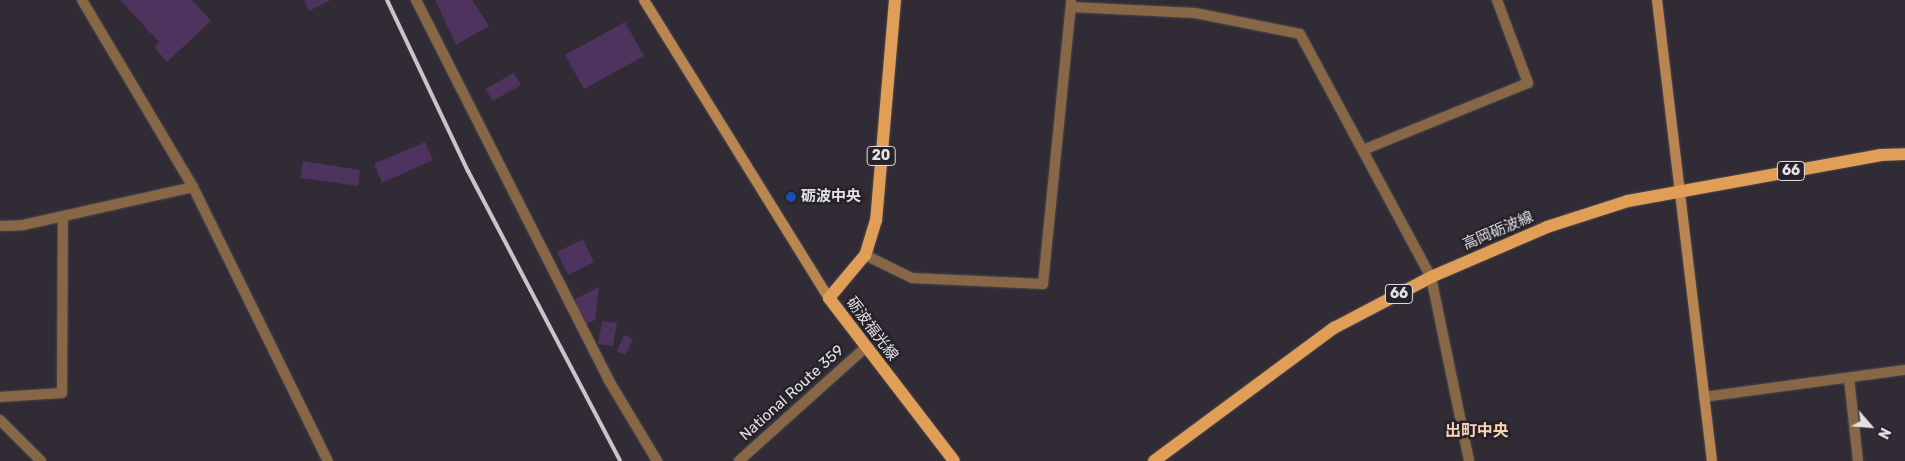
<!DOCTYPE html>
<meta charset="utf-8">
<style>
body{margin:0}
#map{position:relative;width:1905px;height:461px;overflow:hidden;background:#302b34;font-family:Rubik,"Noto Sans JP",sans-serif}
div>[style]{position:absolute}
.building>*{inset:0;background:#4d335e}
.roads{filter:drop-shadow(0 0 1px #4d4850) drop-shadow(0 0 1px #4d4850)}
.street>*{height:10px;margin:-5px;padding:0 5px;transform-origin:5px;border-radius:5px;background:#876746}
.secondary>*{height:10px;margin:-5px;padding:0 5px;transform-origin:5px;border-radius:5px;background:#b98651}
.primary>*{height:12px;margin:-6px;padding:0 6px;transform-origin:6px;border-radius:6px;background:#e09e57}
.rail>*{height:4px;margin:-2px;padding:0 2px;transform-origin:2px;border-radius:2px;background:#c8c4ca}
.dots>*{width:14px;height:14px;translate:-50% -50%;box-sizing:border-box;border:2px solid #26222a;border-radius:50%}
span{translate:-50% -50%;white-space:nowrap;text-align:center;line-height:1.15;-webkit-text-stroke:5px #26222a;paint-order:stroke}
.shield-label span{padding:1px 4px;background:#26222a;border:1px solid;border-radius:4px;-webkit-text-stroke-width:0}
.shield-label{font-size:14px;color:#e4e1e6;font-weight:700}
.poi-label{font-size:15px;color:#e4e1e6;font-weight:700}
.left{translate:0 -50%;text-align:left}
.street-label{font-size:15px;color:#e4e1e6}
.neighbourhood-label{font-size:16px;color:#fad2b4;font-weight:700}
.north{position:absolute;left:1845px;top:401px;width:50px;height:50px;-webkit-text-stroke:4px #26222a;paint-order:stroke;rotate:117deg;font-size:14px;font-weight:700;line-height:20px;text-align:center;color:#e4e1e6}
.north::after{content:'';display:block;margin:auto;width:18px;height:22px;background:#e4e1e6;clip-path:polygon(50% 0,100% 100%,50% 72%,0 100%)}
</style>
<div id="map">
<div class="building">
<div style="clip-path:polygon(120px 0,192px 0,211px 21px,167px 62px,154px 47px,159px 42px)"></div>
<div style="clip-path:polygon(304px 0,331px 0,309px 11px)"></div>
<div style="clip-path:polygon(435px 0,472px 0,489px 26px,456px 45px)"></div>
<div style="clip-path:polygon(625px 22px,644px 56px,584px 89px,565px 55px)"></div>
<div style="clip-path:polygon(514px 73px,521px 85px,493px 101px,485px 89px)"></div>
<div style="clip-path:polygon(425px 142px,433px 160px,382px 183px,374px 164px)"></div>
<div style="clip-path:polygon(303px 161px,360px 170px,358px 186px,300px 178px)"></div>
<div style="clip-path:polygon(583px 239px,594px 262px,568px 275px,557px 252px)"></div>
<div style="clip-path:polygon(599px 287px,595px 320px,582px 326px,575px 299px)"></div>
<div style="clip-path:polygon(602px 321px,617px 323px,613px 346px,598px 344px)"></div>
<div style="clip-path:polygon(624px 335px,633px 339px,625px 355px,617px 351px)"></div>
</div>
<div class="roads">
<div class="street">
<div style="left:82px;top:0;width:217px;rotate:59.3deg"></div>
<div style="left:193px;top:187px;width:305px;rotate:63.8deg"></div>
<div style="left:416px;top:0;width:425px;rotate:63.1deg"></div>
<div style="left:608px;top:379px;width:96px;rotate:59.1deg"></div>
<div style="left:1071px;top:7px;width:124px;rotate:2.8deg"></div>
<div style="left:1195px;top:13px;width:107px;rotate:11.3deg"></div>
<div style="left:1300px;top:34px;width:276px;rotate:61.7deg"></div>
<div style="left:1431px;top:277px;width:188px;rotate:78.3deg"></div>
<div style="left:1363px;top:150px;width:178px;rotate:-22.1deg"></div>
<div style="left:1528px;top:83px;width:89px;rotate:-110.5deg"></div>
<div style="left:0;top:226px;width:23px;rotate:-2deg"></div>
<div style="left:23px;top:225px;width:174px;rotate:-12.6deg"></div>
<div style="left:865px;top:255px;width:52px;rotate:26.1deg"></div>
<div style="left:912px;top:278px;width:131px;rotate:2.6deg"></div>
<div style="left:1043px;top:284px;width:283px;rotate:-84.3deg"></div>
<div style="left:1849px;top:378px;width:83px;rotate:83.8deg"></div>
<div style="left:0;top:397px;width:62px;rotate:-3.7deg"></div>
<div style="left:62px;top:393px;width:176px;rotate:-89.7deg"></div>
<div style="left:1704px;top:397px;width:203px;rotate:-7.7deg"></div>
<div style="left:0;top:420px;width:58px;rotate:45deg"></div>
<div style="left:739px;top:461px;width:169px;rotate:-41.9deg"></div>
</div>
<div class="secondary">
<div style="left:644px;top:0;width:351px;rotate:58.2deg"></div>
<div style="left:1657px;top:0;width:464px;rotate:83.2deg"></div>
</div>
<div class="primary">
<div style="left:895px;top:0;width:221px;rotate:94.9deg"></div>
<div style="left:876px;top:220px;width:37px;rotate:107deg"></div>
<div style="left:865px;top:255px;width:56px;rotate:129.9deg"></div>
<div style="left:829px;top:298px;width:205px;rotate:52.5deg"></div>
<div style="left:1154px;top:461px;width:224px;rotate:-36.5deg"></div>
<div style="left:1334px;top:328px;width:110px;rotate:-27.7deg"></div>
<div style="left:1431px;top:277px;width:126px;rotate:-23.3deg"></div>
<div style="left:1547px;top:227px;width:85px;rotate:-17.8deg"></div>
<div style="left:1628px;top:201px;width:256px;rotate:-10.3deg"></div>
<div style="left:1880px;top:155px;width:25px;rotate:-2deg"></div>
</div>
</div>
<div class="rail">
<div style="left:387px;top:0;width:189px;rotate:64.7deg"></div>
<div style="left:468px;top:171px;width:327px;rotate:62.3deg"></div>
</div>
<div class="dots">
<div style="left:791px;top:197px;background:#1a4fb4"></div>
</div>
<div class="shield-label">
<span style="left:881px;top:156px">20</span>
<span style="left:1791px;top:171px">66</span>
<span style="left:1399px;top:294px">66</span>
</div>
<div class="poi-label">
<span class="left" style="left:801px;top:197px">砺波中央</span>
</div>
<div class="street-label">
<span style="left:1498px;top:231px;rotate:-23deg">高岡砺波線</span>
<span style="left:872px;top:329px;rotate:53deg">砺波福光線</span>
<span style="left:792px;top:393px;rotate:-42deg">National Route 359</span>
</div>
<div class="neighbourhood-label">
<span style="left:1477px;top:431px">出町中央</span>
</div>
<div class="north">N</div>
</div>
